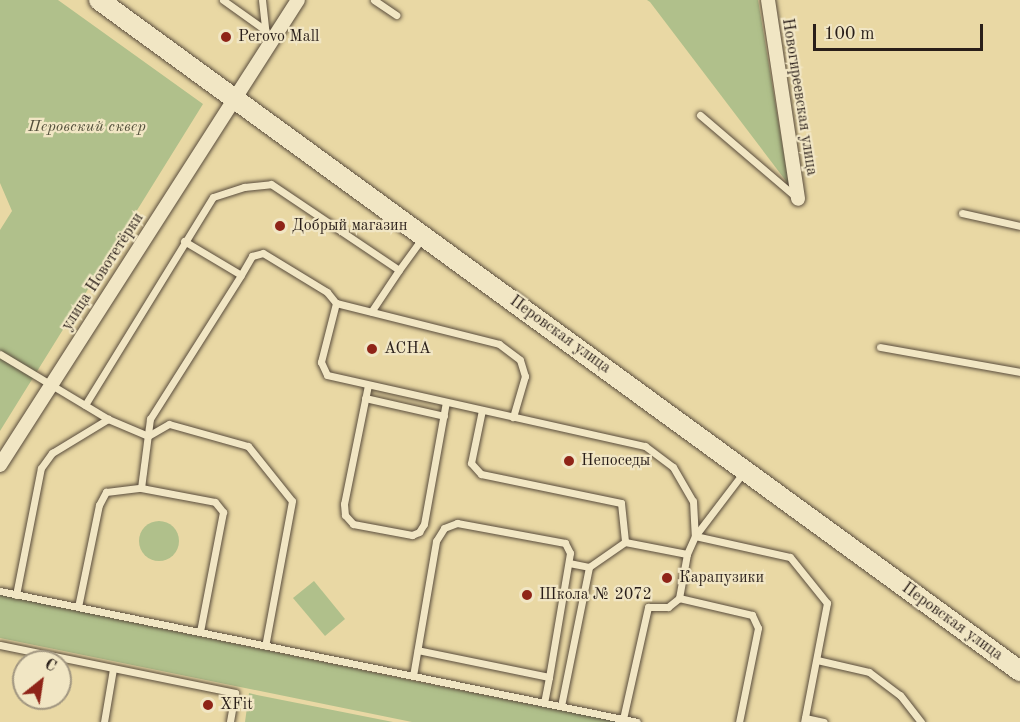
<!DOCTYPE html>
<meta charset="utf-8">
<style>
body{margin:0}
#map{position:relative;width:1020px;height:722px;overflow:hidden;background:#e9d8a4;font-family:"Old Standard TT",serif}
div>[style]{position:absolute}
.green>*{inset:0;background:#b0c08b}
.round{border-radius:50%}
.roads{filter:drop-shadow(0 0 2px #594c3c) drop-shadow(0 0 2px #594c3c)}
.service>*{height:7px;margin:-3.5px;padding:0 3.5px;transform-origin:3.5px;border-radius:3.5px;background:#f1e6c4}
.minor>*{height:14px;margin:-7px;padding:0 7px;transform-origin:7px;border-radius:7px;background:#f1e6c4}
.secondary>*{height:20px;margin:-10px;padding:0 10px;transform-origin:10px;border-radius:10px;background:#f1e6c4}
.dots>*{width:16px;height:16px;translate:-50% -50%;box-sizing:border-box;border:3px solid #f1e6c4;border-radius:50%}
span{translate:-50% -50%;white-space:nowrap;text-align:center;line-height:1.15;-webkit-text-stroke:4.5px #f1e6c4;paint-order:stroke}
.poi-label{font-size:16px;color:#291e19}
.left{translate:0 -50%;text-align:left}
.street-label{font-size:16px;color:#291e19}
.park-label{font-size:16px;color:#524f3b;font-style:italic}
.north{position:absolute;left:12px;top:650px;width:60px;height:60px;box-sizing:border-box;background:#f1e6c4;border:2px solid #a19680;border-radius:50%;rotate:30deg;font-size:16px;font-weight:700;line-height:24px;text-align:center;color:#291e19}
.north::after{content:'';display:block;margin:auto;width:21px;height:27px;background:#8f2418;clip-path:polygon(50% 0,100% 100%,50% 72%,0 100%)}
.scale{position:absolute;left:813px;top:24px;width:170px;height:27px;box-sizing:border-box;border:3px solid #291e19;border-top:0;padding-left:8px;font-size:18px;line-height:21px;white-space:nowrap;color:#291e19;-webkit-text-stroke:4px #f1e6c4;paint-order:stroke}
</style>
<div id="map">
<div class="green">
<div style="clip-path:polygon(0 0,58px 0,203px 104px,0 431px,0 230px,12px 211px,0 183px)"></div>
<div style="clip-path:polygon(647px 0,758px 0,789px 185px,650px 2px)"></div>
<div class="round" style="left:139px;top:521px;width:40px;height:40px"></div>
<div style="clip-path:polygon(314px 581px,345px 619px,325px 636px,293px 598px)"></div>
<div style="clip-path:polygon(0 595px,433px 685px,619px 722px,412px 722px,0 638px)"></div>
<div style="clip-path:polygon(249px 693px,257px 695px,393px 722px,245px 722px)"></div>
</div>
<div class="roads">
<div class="service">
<div style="left:223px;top:0;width:52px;rotate:35.5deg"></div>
<div style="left:262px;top:0;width:45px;rotate:83.7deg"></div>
<div style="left:374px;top:0;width:27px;rotate:34deg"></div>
<div style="left:700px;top:115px;width:126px;rotate:40.5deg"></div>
<div style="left:962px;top:213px;width:59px;rotate:12.6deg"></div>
<div style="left:184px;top:241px;width:66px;rotate:30.8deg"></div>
<div style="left:241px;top:275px;width:22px;rotate:-60deg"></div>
<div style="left:252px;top:256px;width:11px;rotate:-15deg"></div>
<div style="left:263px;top:253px;width:75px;rotate:31.4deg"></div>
<div style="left:327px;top:292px;width:14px;rotate:51deg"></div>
<div style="left:336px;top:303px;width:61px;rotate:104.3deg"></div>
<div style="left:321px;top:362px;width:14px;rotate:65deg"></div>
<div style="left:327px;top:375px;width:326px;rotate:12.6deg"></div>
<div style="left:645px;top:446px;width:35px;rotate:37deg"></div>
<div style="left:673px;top:467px;width:39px;rotate:60deg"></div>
<div style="left:693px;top:501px;width:35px;rotate:87deg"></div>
<div style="left:695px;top:536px;width:20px;rotate:114deg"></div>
<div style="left:687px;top:554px;width:45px;rotate:100.3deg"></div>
<div style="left:399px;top:270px;width:39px;rotate:-54deg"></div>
<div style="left:336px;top:303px;width:168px;rotate:14.1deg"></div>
<div style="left:499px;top:344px;width:26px;rotate:37deg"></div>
<div style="left:520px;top:360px;width:17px;rotate:73deg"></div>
<div style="left:525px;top:376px;width:43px;rotate:106.3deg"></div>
<div style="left:880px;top:347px;width:142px;rotate:10.1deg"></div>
<div style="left:0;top:354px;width:126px;rotate:31deg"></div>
<div style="left:368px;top:385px;width:121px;rotate:101.4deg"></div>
<div style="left:344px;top:504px;width:11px;rotate:85deg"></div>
<div style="left:345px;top:515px;width:12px;rotate:48deg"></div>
<div style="left:353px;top:524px;width:60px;rotate:10.6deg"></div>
<div style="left:412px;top:535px;width:8px;rotate:-23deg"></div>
<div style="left:419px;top:532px;width:9px;rotate:-58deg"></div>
<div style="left:424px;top:524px;width:124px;rotate:-79.8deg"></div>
<div style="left:365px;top:398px;width:81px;rotate:12.8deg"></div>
<div style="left:85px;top:405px;width:244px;rotate:-58.4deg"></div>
<div style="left:213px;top:197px;width:33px;rotate:-18deg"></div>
<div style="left:244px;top:187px;width:27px;rotate:-6deg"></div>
<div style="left:271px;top:184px;width:154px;rotate:33.9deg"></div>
<div style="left:399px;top:270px;width:50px;rotate:123.7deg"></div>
<div style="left:482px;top:410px;width:54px;rotate:101.7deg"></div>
<div style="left:471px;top:463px;width:15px;rotate:48deg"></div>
<div style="left:481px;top:474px;width:143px;rotate:11.7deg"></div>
<div style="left:621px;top:503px;width:39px;rotate:84deg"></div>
<div style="left:743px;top:473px;width:79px;rotate:127.3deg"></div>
<div style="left:695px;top:536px;width:97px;rotate:12.5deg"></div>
<div style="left:790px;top:557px;width:59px;rotate:51.2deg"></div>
<div style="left:827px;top:603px;width:121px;rotate:100.9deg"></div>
<div style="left:141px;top:488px;width:70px;rotate:-82.6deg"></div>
<div style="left:150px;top:419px;width:170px;rotate:-57.7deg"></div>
<div style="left:569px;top:563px;width:20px;rotate:11deg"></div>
<div style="left:0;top:591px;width:650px;rotate:11.62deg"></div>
<div style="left:16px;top:595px;width:129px;rotate:-78.9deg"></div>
<div style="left:41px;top:468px;width:19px;rotate:-54deg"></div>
<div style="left:52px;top:453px;width:66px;rotate:-31.3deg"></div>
<div style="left:108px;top:419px;width:43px;rotate:23deg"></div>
<div style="left:148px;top:436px;width:24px;rotate:-30deg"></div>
<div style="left:169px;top:424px;width:82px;rotate:15.6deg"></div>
<div style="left:248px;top:446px;width:70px;rotate:51.3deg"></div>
<div style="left:292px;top:501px;width:147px;rotate:100.5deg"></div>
<div style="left:78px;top:607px;width:104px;rotate:-78.4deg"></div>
<div style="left:99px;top:505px;width:15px;rotate:-62deg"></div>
<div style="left:106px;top:492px;width:35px;rotate:-7deg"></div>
<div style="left:141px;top:488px;width:75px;rotate:10.7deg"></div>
<div style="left:215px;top:502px;width:13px;rotate:51deg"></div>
<div style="left:223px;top:512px;width:122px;rotate:100.9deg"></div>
<div style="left:0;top:645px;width:240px;rotate:11.5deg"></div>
<div style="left:235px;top:693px;width:29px;rotate:100deg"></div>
<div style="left:817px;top:660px;width:53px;rotate:13deg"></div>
<div style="left:869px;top:672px;width:39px;rotate:37deg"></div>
<div style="left:900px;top:695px;width:34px;rotate:52deg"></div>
<div style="left:413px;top:676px;width:137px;rotate:-80.3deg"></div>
<div style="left:436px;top:541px;width:15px;rotate:-58deg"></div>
<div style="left:444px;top:528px;width:14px;rotate:-21deg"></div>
<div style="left:457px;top:523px;width:110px;rotate:10.5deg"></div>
<div style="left:565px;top:543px;width:11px;rotate:63deg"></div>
<div style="left:570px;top:553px;width:126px;rotate:99.6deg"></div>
<div style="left:549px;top:677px;width:134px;rotate:-168.4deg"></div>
<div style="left:544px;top:703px;width:26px;rotate:-79deg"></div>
<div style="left:561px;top:706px;width:142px;rotate:-78.6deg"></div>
<div style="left:589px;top:567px;width:44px;rotate:-34.8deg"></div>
<div style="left:625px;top:542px;width:63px;rotate:11deg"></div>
<div style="left:805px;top:718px;width:19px;rotate:12deg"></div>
<div style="left:623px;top:719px;width:115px;rotate:-77.4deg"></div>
<div style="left:648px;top:607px;width:20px"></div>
<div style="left:668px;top:607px;width:14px;rotate:-39deg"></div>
<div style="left:679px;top:598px;width:75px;rotate:13.1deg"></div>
<div style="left:752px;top:615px;width:14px;rotate:65deg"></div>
<div style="left:758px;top:628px;width:96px;rotate:101.4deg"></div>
<div style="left:104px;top:722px;width:54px;rotate:-80.4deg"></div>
</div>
<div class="minor">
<div style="left:768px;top:0;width:201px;rotate:81.4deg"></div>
<div style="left:0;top:465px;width:552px;rotate:-57.35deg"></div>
</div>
<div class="secondary">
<div style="left:99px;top:0;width:1140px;rotate:36.08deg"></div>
</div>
</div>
<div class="dots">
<div style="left:226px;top:37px;background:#8f2418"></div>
<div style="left:280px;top:226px;background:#8f2418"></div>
<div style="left:372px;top:349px;background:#8f2418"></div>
<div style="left:569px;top:461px;background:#8f2418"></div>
<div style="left:667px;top:578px;background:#8f2418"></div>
<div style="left:527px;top:595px;background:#8f2418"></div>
<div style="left:208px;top:705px;background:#8f2418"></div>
</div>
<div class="poi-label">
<span class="left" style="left:238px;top:37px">Perovo Mall</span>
<span class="left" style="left:292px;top:226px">Добрый магазин</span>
<span class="left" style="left:384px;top:349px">АСНА</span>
<span class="left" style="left:581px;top:461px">Непоседы</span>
<span class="left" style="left:679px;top:578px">Карапузики</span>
<span class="left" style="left:539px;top:595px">Школа № 2072</span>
<span class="left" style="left:220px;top:705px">XFit</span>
</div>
<div class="street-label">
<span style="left:799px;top:97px;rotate:81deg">Новогиреевская улица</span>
<span style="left:103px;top:272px;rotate:-57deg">улица Новотетёрки</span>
<span style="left:560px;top:335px;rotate:36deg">Перовская улица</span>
<span style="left:952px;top:622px;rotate:36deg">Перовская улица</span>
</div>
<div class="park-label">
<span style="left:87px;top:127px">Перовский сквер</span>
</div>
<div class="north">С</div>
<div class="scale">100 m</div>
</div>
